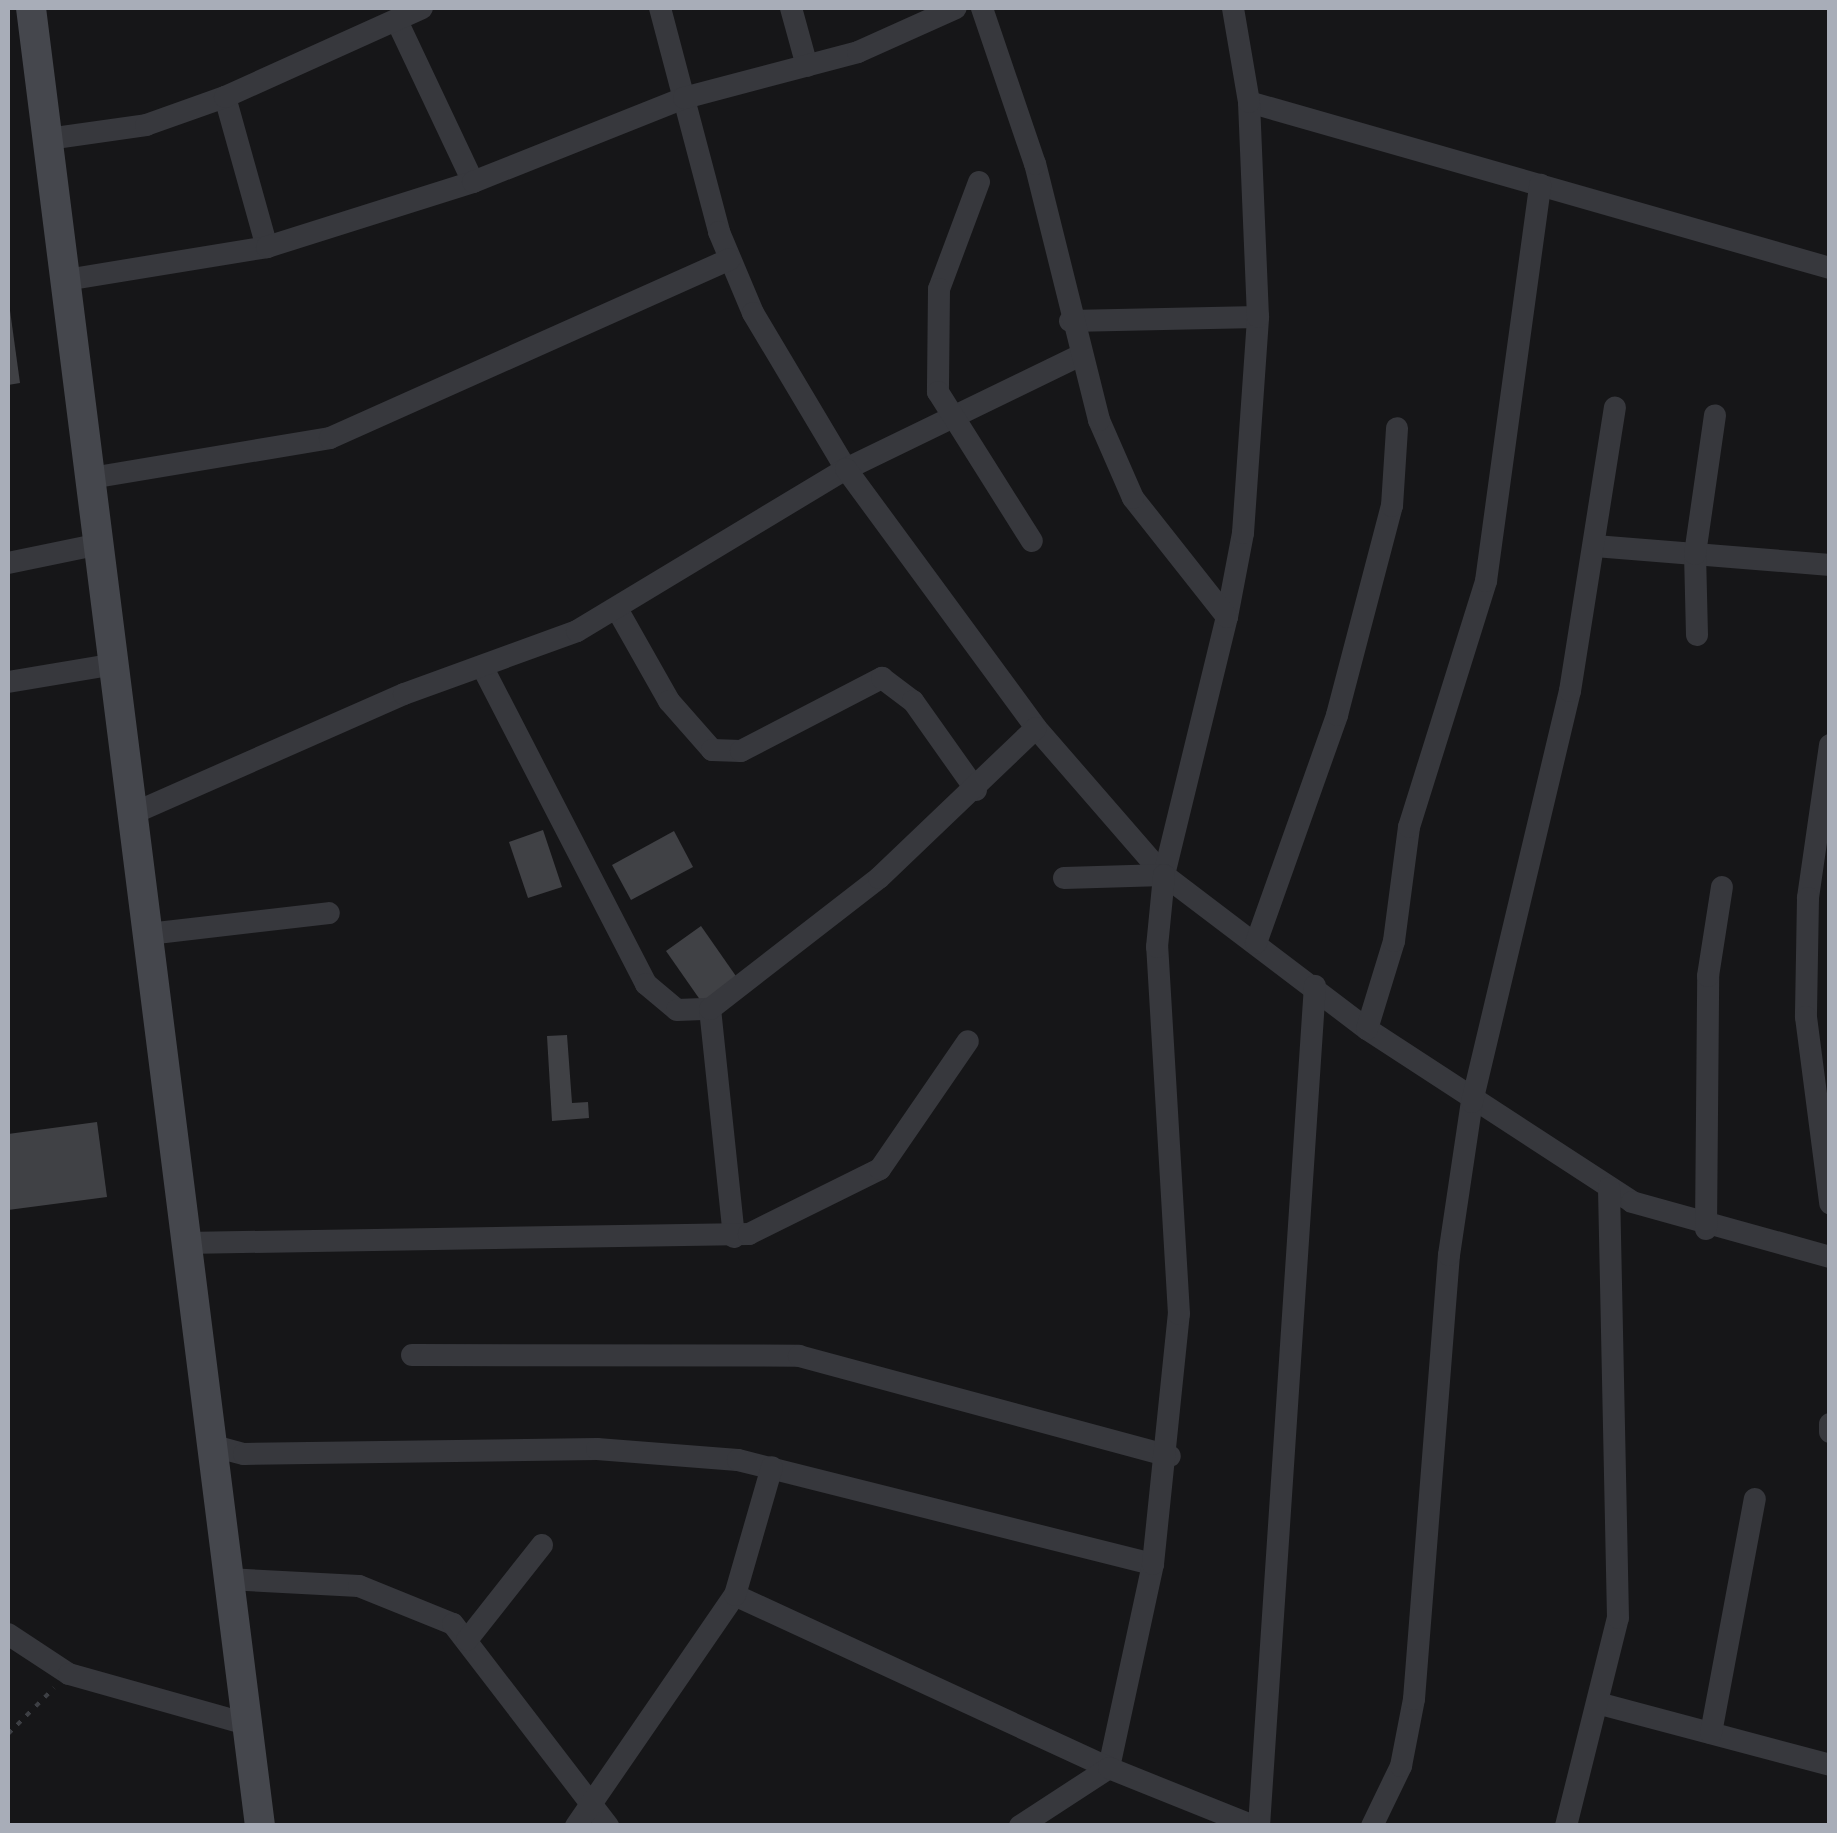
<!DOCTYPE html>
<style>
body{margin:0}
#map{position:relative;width:1837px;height:1833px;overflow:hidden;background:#161618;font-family:Quicksand,sans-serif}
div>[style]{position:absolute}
.building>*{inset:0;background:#404145}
.path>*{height:4px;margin-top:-2px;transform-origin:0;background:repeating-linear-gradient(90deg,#3d3f44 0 5px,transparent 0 13px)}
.street>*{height:22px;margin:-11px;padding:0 11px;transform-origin:11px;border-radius:11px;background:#37383d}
.secondary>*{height:30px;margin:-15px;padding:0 15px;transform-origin:15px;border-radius:15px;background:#45474d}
span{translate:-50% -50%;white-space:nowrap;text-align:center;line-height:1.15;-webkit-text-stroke:10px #111113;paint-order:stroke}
.frame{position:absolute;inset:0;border:10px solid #a8adb8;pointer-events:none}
</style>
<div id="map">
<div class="building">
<div style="clip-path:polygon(8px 296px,20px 383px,8px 385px)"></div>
<div style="clip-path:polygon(543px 830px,562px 887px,528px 898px,509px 842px)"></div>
<div style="clip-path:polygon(674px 831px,693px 867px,631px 900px,612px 865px)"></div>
<div style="clip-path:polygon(701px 926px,738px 979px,703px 1004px,666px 951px)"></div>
<div style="clip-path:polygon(567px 1035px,572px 1103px,588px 1102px,589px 1118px,552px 1121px,547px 1036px)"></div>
<div style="clip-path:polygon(97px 1122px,107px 1197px,8px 1210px,8px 1134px)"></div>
</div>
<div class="path">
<div style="left:8px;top:1734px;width:65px;rotate:-45deg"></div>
</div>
<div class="street">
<div style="left:660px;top:8px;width:232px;rotate:75.2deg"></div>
<div style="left:719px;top:232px;width:88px;rotate:67.2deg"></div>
<div style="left:753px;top:313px;width:182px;rotate:59.2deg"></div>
<div style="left:846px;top:469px;width:259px;rotate:-25.9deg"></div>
<div style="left:791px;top:8px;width:60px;rotate:74.6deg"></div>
<div style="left:397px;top:21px;width:178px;rotate:64.7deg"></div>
<div style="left:225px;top:97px;width:156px;rotate:74.4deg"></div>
<div style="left:1249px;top:102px;width:604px;rotate:15.95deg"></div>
<div style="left:48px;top:139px;width:99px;rotate:-8.1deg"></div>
<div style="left:146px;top:125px;width:84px;rotate:-19.5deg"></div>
<div style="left:225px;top:97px;width:216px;rotate:-24.3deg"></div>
<div style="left:979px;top:182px;width:114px;rotate:110.5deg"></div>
<div style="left:939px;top:289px;width:103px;rotate:90.6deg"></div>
<div style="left:938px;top:392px;width:176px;rotate:57.8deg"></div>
<div style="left:66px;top:280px;width:204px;rotate:-9.3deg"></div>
<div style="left:267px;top:247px;width:216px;rotate:-17.5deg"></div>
<div style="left:473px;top:182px;width:227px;rotate:-21.7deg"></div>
<div style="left:684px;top:98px;width:180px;rotate:-14.8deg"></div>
<div style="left:858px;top:52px;width:107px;rotate:-24.2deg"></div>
<div style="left:1070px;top:321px;width:188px;rotate:-1.2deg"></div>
<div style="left:91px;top:478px;width:242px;rotate:-9.5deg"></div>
<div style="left:330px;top:438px;width:438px;rotate:-24.1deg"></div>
<div style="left:1595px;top:546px;width:236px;rotate:4.6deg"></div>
<div style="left:8px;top:563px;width:94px;rotate:-11.7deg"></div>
<div style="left:617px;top:609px;width:106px;rotate:60.5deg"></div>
<div style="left:669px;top:701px;width:65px;rotate:48.7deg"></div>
<div style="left:712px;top:750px;width:29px;rotate:2deg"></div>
<div style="left:741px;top:751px;width:159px;rotate:-27.4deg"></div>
<div style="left:882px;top:678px;width:39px;rotate:37deg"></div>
<div style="left:913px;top:701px;width:109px;rotate:54.7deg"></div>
<div style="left:1227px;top:617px;width:86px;rotate:-79.2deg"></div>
<div style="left:1243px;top:533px;width:217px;rotate:-86deg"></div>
<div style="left:1258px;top:317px;width:215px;rotate:-92.4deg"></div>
<div style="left:1249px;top:102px;width:95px;rotate:-99.7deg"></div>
<div style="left:1697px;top:635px;width:81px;rotate:-91.4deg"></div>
<div style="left:1695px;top:554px;width:140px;rotate:-81.8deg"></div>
<div style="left:485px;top:672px;width:351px;rotate:62.7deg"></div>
<div style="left:646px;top:984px;width:40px;rotate:40deg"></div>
<div style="left:677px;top:1010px;width:33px;rotate:-2deg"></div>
<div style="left:8px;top:682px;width:109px;rotate:-9.5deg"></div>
<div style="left:1830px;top:745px;width:155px;rotate:98.2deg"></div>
<div style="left:1808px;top:898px;width:119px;rotate:91deg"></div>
<div style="left:1806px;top:1017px;width:188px;rotate:82.6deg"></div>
<div style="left:134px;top:813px;width:295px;rotate:-23.8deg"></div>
<div style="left:404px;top:694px;width:184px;rotate:-20deg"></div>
<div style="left:577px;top:631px;width:314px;rotate:-31.1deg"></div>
<div style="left:846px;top:469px;width:321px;rotate:53.7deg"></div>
<div style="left:1036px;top:728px;width:195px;rotate:49deg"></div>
<div style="left:1164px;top:875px;width:266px;rotate:-76.3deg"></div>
<div style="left:1227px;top:617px;width:152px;rotate:-128.3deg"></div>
<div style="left:1133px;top:498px;width:85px;rotate:-113.6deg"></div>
<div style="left:1099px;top:420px;width:264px;rotate:-104deg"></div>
<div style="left:1035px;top:164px;width:165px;rotate:-108.8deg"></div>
<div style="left:1064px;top:878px;width:100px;rotate:-1.7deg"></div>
<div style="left:1164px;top:875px;width:255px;rotate:37.2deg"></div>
<div style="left:1367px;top:1029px;width:316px;rotate:33.1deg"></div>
<div style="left:1632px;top:1202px;width:205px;rotate:15.5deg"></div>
<div style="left:148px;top:934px;width:182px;rotate:-6.6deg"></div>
<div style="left:1256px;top:943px;width:242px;rotate:-70.4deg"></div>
<div style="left:1337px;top:715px;width:216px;rotate:-75.3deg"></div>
<div style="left:1392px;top:506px;width:78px;rotate:-86.3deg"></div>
<div style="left:1367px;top:1029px;width:92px;rotate:-72.9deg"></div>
<div style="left:1394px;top:941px;width:115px;rotate:-82.5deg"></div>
<div style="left:1409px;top:827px;width:258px;rotate:-72.6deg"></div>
<div style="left:1486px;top:581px;width:400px;rotate:-82.2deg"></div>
<div style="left:1706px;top:1229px;width:253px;rotate:-89.5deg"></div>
<div style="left:1708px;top:976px;width:90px;rotate:-81.1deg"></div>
<div style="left:734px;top:1237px;width:229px;rotate:-96deg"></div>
<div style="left:710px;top:1009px;width:214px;rotate:-37.8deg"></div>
<div style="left:879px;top:878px;width:217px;rotate:-43.7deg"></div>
<div style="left:185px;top:1243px;width:564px;rotate:-0.91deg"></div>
<div style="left:749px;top:1234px;width:146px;rotate:-26.4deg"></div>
<div style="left:880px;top:1169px;width:155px;rotate:-55.5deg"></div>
<div style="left:412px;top:1355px;width:387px;rotate:0.1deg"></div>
<div style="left:799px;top:1356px;width:384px;rotate:15.1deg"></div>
<div style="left:1830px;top:1424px;width:8px;rotate:90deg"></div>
<div style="left:210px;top:1445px;width:35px;rotate:15deg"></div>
<div style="left:244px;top:1454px;width:353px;rotate:-0.8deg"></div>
<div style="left:597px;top:1449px;width:141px;rotate:4.5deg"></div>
<div style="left:738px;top:1460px;width:428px;rotate:14.1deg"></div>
<div style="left:1153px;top:1564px;width:209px;rotate:102.2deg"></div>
<div style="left:1109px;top:1768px;width:412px;rotate:-155.2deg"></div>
<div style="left:1153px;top:1564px;width:251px;rotate:-84.1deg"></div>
<div style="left:1179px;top:1314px;width:368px;rotate:-93.4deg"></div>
<div style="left:1157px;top:947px;width:72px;rotate:-84.4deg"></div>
<div style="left:227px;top:1579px;width:132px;rotate:3deg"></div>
<div style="left:359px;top:1586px;width:101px;rotate:22deg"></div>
<div style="left:453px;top:1624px;width:255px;rotate:52.5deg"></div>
<div style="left:8px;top:1634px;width:73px;rotate:33.3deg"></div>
<div style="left:69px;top:1674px;width:185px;rotate:15.7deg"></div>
<div style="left:467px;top:1640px;width:121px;rotate:-51.7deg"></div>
<div style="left:1601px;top:1704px;width:237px;rotate:14.9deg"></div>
<div style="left:1711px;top:1733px;width:238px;rotate:-79.4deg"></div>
<div style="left:576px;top:1826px;width:280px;rotate:-55.5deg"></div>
<div style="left:735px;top:1595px;width:133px;rotate:-73.9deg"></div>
<div style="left:1020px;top:1826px;width:106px;rotate:-33.1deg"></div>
<div style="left:1109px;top:1768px;width:155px;rotate:21.9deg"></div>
<div style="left:1259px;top:1826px;width:842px;rotate:-86.19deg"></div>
<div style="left:1372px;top:1826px;width:67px;rotate:-64.2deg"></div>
<div style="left:1401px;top:1766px;width:68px;rotate:-79deg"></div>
<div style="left:1414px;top:1699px;width:445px;rotate:-85.5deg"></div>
<div style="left:1449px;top:1255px;width:155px;rotate:-81.5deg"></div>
<div style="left:1472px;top:1102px;width:423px;rotate:-76.6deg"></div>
<div style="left:1570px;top:691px;width:287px;rotate:-81deg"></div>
<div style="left:1566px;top:1826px;width:214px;rotate:-76deg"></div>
<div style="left:1618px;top:1618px;width:430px;rotate:-91.2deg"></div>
</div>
<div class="secondary">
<div style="left:31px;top:8px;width:1832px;rotate:82.82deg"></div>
</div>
<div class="frame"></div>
</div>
